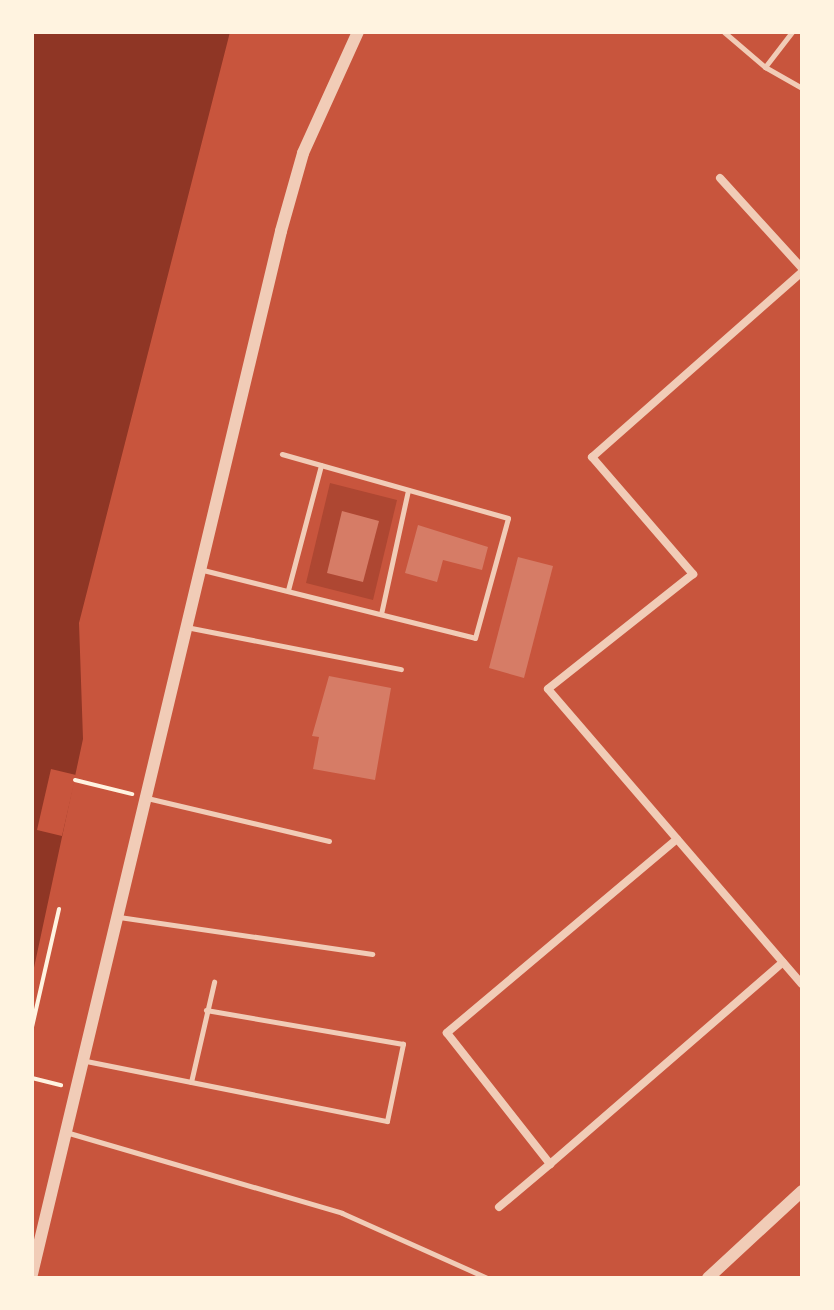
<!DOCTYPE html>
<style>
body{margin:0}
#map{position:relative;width:834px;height:1310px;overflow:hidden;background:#c8553d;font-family:Merriweather,serif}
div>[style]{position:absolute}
.green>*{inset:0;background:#ae4732}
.water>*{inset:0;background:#8f3625}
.pier>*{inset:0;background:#c8553d}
.building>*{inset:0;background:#d67c66}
.path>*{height:4px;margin:-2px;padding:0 2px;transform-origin:2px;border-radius:2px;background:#fff3e0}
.service>*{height:5px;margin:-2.5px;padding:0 2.5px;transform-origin:2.5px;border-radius:2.5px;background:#f1ccb7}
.minor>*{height:8px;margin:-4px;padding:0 4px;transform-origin:4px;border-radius:4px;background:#f1ccb7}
.tertiary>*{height:12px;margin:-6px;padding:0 6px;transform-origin:6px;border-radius:6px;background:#f1ccb7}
span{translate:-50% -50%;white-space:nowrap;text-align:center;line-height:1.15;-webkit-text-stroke:8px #fff3e0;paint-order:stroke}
.frame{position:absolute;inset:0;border:34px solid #fff3e0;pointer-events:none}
</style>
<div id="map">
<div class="green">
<div style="clip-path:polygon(330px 483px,397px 500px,373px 600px,306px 583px)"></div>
</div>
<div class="water">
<div style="clip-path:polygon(32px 32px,230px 32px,79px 623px,83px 739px,32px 977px)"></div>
</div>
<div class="pier">
<div style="clip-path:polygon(51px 769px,76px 775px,62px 836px,37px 830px)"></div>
</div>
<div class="building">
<div style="clip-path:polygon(342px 511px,379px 521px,363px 582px,327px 573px)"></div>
<div style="clip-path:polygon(418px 525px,488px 547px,482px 570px,443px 560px,437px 582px,405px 573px)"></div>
<div style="clip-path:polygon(518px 557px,553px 566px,524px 678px,489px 668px)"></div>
<div style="clip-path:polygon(329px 676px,391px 688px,375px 780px,313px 769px,319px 737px,312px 736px)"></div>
</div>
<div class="path">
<div style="left:75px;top:780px;width:59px;rotate:13.8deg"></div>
<div style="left:32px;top:1027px;width:121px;rotate:-77.1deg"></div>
<div style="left:32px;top:1078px;width:30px;rotate:14deg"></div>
</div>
<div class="service">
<div style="left:724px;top:32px;width:54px;rotate:40.5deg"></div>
<div style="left:765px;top:67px;width:43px;rotate:29.6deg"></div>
<div style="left:765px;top:67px;width:44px;rotate:-52.4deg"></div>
<div style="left:203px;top:570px;width:280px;rotate:14deg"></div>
<div style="left:475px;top:638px;width:124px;rotate:-74.6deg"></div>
<div style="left:508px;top:518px;width:235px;rotate:-164.2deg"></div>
<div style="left:288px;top:590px;width:129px;rotate:-75.2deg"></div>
<div style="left:381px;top:614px;width:127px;rotate:-77.7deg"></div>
<div style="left:186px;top:627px;width:219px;rotate:11.1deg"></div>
<div style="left:147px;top:798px;width:187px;rotate:13.3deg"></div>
<div style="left:119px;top:917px;width:256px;rotate:8.3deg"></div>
<div style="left:86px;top:1061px;width:307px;rotate:11.3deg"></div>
<div style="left:387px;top:1121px;width:79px;rotate:-78.3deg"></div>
<div style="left:403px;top:1044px;width:200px;rotate:-170.2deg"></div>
<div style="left:191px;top:1082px;width:103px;rotate:-77deg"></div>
<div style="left:69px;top:1133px;width:284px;rotate:16.3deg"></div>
<div style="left:342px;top:1213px;width:159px;rotate:24.1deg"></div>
</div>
<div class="minor">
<div style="left:720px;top:178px;width:122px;rotate:47.7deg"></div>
<div style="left:802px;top:272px;width:280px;rotate:138.6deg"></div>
<div style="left:592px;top:457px;width:155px;rotate:49.2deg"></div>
<div style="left:693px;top:574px;width:185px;rotate:141.6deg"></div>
<div style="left:548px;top:689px;width:389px;rotate:49.3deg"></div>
<div style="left:677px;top:839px;width:301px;rotate:139.9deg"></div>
<div style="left:447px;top:1033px;width:167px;rotate:51.8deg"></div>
<div style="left:550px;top:1164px;width:308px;rotate:-40.9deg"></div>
<div style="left:499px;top:1207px;width:67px;rotate:-40.1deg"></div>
</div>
<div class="tertiary">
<div style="left:32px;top:1274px;width:1072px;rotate:-76.57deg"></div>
<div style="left:281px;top:231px;width:81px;rotate:-74.2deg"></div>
<div style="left:303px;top:153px;width:133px;rotate:-65.6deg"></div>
<div style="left:708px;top:1278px;width:128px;rotate:-42.8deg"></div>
</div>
<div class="frame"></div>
</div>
